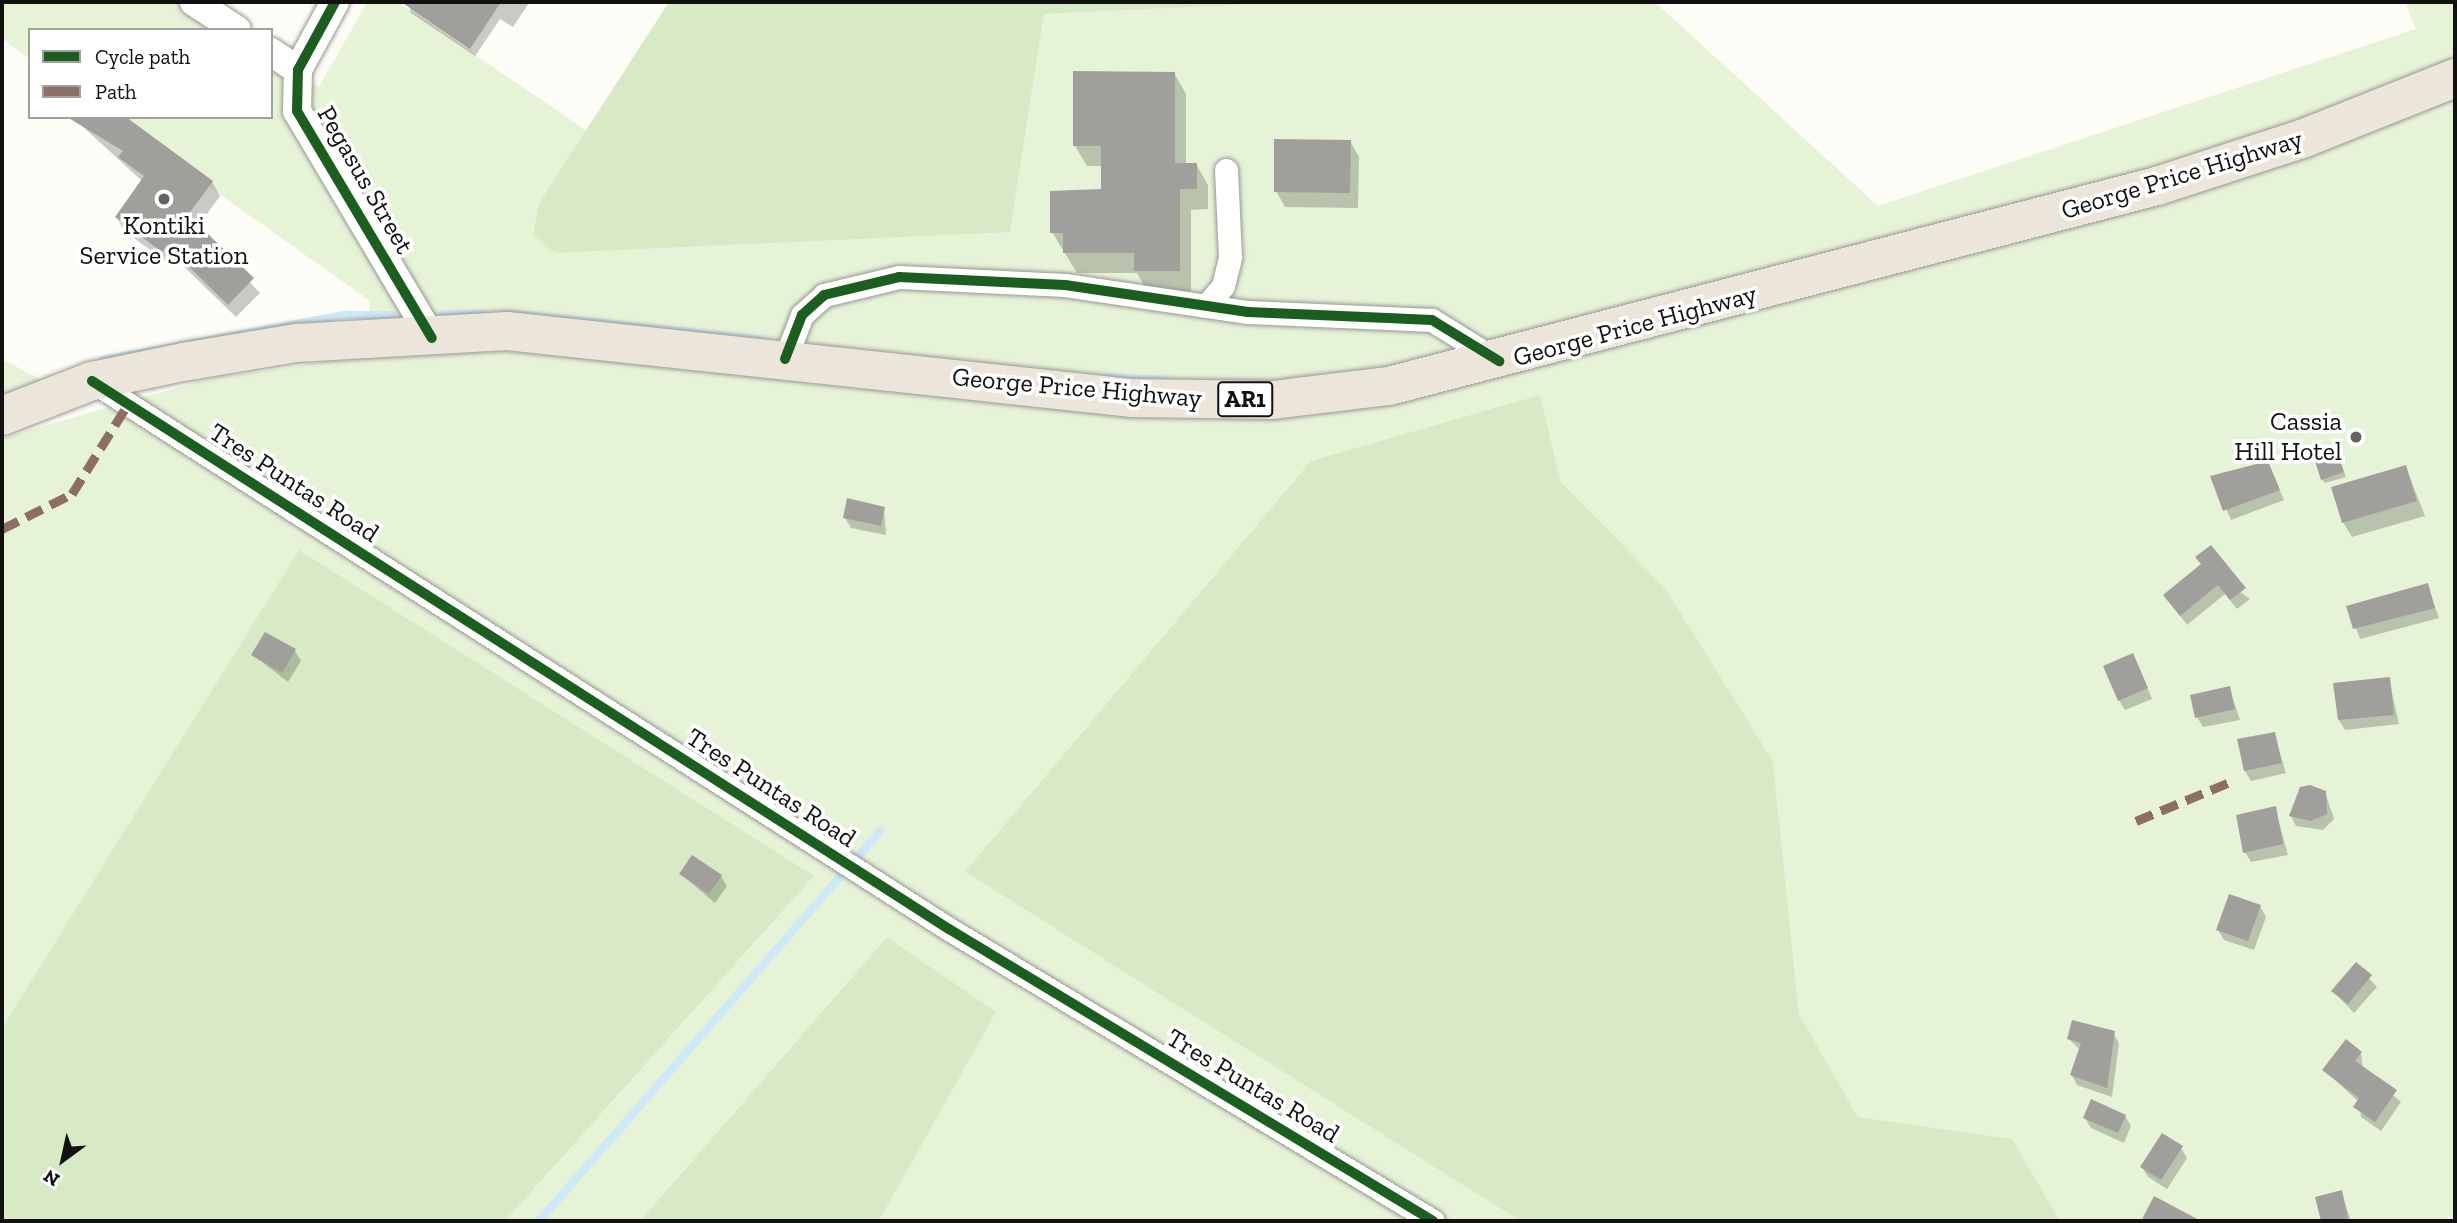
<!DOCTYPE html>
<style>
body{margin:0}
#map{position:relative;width:2457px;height:1223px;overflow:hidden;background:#fdfcf7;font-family:"Zilla Slab",serif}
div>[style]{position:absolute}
.green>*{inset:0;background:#e7f3d7}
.forest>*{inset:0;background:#d8eac5}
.shadow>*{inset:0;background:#0003}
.stream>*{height:8px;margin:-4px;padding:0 4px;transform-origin:4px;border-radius:4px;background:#cde8f7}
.building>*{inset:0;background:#a19f9c}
.roads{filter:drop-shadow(0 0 2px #979795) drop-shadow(0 0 2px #979795)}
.minor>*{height:23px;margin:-11.5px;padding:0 11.5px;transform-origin:11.5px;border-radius:11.5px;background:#fffffe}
.tertiary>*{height:28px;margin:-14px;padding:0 14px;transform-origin:14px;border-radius:14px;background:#fffffe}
.trunk>*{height:38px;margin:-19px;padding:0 19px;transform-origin:19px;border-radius:19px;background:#ece5da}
.quiet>*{height:9px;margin-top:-4.5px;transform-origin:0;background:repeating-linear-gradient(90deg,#8d6e63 0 18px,transparent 0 27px)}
.cycleway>*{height:10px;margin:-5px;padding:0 5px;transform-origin:5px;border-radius:5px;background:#1b5e20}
.dots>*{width:19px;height:19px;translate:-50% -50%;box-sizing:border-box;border:4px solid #fff;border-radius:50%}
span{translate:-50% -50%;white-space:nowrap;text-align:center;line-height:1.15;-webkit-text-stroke:7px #fff;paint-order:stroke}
.shield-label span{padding:2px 5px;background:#fff;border:2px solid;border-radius:5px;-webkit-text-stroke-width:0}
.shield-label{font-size:24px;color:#111;font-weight:700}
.street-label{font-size:26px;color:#111}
.poi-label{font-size:26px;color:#111}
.right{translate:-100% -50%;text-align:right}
.frame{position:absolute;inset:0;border:4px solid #111;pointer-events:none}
.legend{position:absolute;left:28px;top:28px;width:245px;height:91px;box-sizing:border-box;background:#fff;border:2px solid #a0a0a0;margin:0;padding:9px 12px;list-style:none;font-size:21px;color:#111}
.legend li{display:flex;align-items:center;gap:14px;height:35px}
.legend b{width:35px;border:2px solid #a0a0a0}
.north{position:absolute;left:28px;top:1125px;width:70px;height:70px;-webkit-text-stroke:5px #fff;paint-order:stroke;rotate:213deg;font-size:19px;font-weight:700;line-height:28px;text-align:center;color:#111}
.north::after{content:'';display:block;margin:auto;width:24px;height:32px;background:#111;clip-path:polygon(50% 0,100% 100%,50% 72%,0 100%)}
</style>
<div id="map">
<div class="green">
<div style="clip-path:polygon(2px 2px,185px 2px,229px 30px,30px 30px,30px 60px,2px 38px)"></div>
<div style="clip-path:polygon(367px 2px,398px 2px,587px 131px,539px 203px,1010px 232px,1044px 14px,1271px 2px,1655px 2px,1878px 206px,2416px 29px,2405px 2px,2455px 2px,2455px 1221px,2060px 1221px,2011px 1139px,1858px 1117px,1799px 1014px,1773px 761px,1665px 588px,1561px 482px,1540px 395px,965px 872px,1520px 1221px,879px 1221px,995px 1012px,887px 937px,640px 1221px,505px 1221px,814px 876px,2px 1028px,2px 438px,207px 379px,337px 360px,507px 351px,507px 331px,367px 327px,370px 301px,111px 117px,271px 117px,271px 57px,319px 87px)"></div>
<div style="clip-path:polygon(2px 359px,55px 387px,2px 407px)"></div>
</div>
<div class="forest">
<div style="clip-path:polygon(669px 2px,1271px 2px,1272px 3px,1044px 14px,1010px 232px,555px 253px,533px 235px,539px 203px)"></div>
<div style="clip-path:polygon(1540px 395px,1561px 482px,1665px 588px,1773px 761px,1799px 1014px,1858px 1117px,2012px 1139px,2060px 1221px,1520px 1221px,965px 872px,1311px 461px)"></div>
<div style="clip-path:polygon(299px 550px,814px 876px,505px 1221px,2px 1221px,2px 1028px)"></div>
<div style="clip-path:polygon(887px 937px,996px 1012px,879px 1221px,640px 1221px)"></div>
</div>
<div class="shadow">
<div style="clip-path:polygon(408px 2px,528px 2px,529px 3px,513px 27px,500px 19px,475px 56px,411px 13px)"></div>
<div style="clip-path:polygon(1174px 73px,1186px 94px,1186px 164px,1196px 164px,1208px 185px,1208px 209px,1191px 210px,1191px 291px,1147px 291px,1137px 273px,1077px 273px,1052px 232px,1103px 190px,1103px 166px,1087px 166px,1075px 146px)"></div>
<div style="clip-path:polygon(80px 124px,212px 182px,220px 196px,198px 226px,260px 293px,236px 317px,175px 258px,170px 264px,124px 231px,117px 217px,142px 181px)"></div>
<div style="clip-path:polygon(1350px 141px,1359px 157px,1358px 208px,1285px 207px,1276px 191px)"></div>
<div style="clip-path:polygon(2338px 456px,2346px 477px,2325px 483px,2322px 479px)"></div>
<div style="clip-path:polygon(2268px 463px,2284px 500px,2231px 520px,2212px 477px)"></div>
<div style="clip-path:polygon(2406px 468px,2425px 516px,2352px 537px,2343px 522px)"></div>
<div style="clip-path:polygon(884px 508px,886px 535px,851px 528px,845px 518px)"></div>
<div style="clip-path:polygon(2202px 565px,2250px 599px,2237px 609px,2225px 594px,2187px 625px,2165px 596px)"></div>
<div style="clip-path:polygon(2427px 585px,2439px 618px,2360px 639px,2348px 607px)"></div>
<div style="clip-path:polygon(295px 651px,301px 661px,288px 682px,253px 655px)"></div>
<div style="clip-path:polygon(2138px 665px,2152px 699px,2125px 710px,2119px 700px)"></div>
<div style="clip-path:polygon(2389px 679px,2399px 724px,2345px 730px,2339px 720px)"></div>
<div style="clip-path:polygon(2229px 688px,2240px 720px,2203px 727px,2197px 717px)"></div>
<div style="clip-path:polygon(2274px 734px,2286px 773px,2251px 781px,2245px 771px)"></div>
<div style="clip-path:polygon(2325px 792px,2334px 819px,2323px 830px,2296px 826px,2291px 816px)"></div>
<div style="clip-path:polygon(2275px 808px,2288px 855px,2251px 862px,2245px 852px)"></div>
<div style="clip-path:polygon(681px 874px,721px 876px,727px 886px,715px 903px)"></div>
<div style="clip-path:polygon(2260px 906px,2266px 917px,2254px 950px,2224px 940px,2218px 930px)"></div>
<div style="clip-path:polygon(2356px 964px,2377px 987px,2354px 1013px,2333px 991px)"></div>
<div style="clip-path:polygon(2113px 1033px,2119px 1043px,2112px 1097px,2077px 1085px,2072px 1075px,2080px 1050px,2069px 1039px)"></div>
<div style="clip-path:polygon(2361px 1054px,2363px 1069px,2401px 1102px,2381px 1131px,2361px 1117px,2359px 1102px,2324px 1070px)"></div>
<div style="clip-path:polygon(2125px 1116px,2131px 1126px,2124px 1143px,2091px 1128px,2085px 1118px)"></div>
<div style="clip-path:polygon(2181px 1148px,2187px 1158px,2167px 1189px,2148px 1177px,2142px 1167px)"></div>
<div style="clip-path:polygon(2341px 1192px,2351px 1221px,2323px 1221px,2317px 1198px)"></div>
</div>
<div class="stream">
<div style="left:508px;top:313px;width:252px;rotate:5.9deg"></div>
<div style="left:443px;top:314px;width:41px;rotate:-1.4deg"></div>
<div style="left:103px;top:360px;width:245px;rotate:-10.6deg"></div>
<div style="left:344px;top:315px;width:49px"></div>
<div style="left:1110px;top:377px;width:57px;rotate:3deg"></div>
<div style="left:539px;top:1221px;width:518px;rotate:-48.83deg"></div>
</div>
<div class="building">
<div style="clip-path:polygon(401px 2px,501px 2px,470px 49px)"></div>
<div style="clip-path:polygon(1073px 71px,1175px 72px,1175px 163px,1197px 163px,1197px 189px,1180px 189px,1180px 271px,1134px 271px,1134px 253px,1063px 253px,1063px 233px,1050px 233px,1050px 191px,1101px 189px,1101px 146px,1073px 146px)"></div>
<div style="clip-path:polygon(67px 117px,126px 117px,213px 181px,188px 215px,254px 278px,228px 305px,167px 245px,162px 252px,115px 217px,144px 176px,118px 157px,123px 151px)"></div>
<div style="clip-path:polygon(1274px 139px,1351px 140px,1350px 193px,1274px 192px)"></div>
<div style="clip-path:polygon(2338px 454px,2344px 472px,2321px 480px,2315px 461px)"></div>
<div style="clip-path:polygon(2268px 461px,2280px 490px,2223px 511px,2210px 476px)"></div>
<div style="clip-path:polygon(2406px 465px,2417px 501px,2342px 523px,2331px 487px)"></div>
<div style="clip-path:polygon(847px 498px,885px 507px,881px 526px,843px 518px)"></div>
<div style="clip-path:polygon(2211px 545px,2246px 588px,2230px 600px,2218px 585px,2180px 616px,2163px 595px,2201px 564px,2195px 557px)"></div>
<div style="clip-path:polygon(2428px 583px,2435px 608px,2353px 629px,2346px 606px)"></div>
<div style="clip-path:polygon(265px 632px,296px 649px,282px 673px,251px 655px)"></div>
<div style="clip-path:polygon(2133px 653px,2148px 688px,2118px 701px,2103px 666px)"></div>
<div style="clip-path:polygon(2390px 677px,2394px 715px,2338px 720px,2333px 683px)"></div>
<div style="clip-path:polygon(2230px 686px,2235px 709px,2195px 718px,2190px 695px)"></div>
<div style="clip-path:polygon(2275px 732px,2282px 763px,2244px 771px,2237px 739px)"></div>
<div style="clip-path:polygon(2310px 785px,2326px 791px,2327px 814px,2311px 821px,2289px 816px,2300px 787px)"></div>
<div style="clip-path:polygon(2276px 806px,2283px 844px,2243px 853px,2236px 815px)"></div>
<div style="clip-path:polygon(692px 855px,722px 875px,709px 894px,679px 874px)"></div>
<div style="clip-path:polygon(2229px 894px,2261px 905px,2248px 941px,2216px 930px)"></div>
<div style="clip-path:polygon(2356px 962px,2372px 975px,2348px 1004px,2331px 991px)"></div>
<div style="clip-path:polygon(2072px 1020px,2115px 1031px,2107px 1088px,2070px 1075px,2081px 1043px,2067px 1039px)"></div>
<div style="clip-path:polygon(2346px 1039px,2362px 1052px,2355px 1061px,2397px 1090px,2375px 1122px,2353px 1107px,2359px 1098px,2322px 1070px)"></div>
<div style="clip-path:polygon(2091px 1099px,2126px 1115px,2118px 1133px,2083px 1118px)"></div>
<div style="clip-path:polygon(2162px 1133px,2183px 1146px,2161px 1180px,2140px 1167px)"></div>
<div style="clip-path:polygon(2342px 1190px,2348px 1218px,2321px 1221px,2315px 1197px)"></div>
<div style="clip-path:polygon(2154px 1196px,2201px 1221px,2141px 1221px)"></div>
</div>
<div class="roads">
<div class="minor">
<div style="left:1206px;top:306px;width:26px;rotate:-50deg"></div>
<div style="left:1223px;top:286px;width:30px;rotate:-76deg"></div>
<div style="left:1230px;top:257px;width:87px;rotate:-92.6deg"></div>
<div style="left:785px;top:359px;width:47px;rotate:-68.9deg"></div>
<div style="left:802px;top:315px;width:30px;rotate:-42deg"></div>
<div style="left:824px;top:295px;width:77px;rotate:-13.5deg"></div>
<div style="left:899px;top:277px;width:166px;rotate:2.8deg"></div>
<div style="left:1065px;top:285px;width:185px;rotate:8.4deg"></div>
<div style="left:1248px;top:312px;width:184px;rotate:2.5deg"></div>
<div style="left:1432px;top:320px;width:75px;rotate:32deg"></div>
<div style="left:92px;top:381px;width:1017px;rotate:32.6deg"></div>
<div style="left:949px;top:929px;width:565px;rotate:31.1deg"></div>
</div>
<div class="tertiary">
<div style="left:194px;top:2px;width:51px;rotate:33.1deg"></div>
<div style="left:335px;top:2px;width:77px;rotate:118.6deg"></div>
<div style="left:298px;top:70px;width:41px;rotate:91.4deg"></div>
<div style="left:297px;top:111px;width:264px;rotate:59.3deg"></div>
<div style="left:271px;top:52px;width:32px;rotate:34deg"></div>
</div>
<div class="trunk">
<div style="left:2px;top:416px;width:97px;rotate:-21.3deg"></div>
<div style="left:92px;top:381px;width:93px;rotate:-11.8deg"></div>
<div style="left:183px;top:362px;width:116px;rotate:-9.5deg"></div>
<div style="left:297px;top:343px;width:210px;rotate:-3.3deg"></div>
<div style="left:507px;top:331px;width:629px;rotate:6.12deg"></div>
<div style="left:1132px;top:398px;width:141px;rotate:0.8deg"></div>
<div style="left:1273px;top:400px;width:117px;rotate:-6.9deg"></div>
<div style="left:1389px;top:386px;width:794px;rotate:-14.6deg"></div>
<div style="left:2157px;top:186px;width:152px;rotate:-18deg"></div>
<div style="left:2302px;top:139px;width:165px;rotate:-21.7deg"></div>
</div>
</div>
<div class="quiet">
<div style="left:2px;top:529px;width:78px;rotate:-26.6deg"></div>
<div style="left:72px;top:494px;width:106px;rotate:-58.1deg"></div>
<div style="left:2136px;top:821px;width:102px;rotate:-22.5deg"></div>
</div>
<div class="cycleway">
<div style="left:335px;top:2px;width:77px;rotate:118.6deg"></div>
<div style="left:298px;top:70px;width:41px;rotate:91.4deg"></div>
<div style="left:297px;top:111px;width:264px;rotate:59.3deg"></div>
<div style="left:785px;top:359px;width:47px;rotate:-68.9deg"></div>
<div style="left:802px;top:315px;width:30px;rotate:-42deg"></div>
<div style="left:824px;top:295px;width:77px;rotate:-13.5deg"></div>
<div style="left:899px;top:277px;width:166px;rotate:2.8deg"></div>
<div style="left:1065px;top:285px;width:185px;rotate:8.4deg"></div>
<div style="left:1248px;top:312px;width:184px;rotate:2.5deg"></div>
<div style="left:1432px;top:320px;width:79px;rotate:31.5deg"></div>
<div style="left:92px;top:381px;width:1017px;rotate:32.6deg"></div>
<div style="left:949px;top:929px;width:565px;rotate:31.1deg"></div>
</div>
<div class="dots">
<div style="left:164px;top:199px;background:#646362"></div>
<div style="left:2356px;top:437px;background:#646362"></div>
</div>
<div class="shield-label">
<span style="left:1245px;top:399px">AR1</span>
</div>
<div class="street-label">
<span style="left:2182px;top:175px;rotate:-17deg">George Price Highway</span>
<span style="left:365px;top:180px;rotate:60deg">Pegasus Street</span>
<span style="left:1635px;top:326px;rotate:-15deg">George Price Highway</span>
<span style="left:1077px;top:388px;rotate:5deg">George Price Highway</span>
<span style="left:294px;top:483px;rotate:33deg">Tres Puntas Road</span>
<span style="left:771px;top:788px;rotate:33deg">Tres Puntas Road</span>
<span style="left:1253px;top:1086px;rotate:31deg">Tres Puntas Road</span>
</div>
<div class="poi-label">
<span style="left:164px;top:241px">Kontiki<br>Service Station</span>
<span class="right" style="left:2342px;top:437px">Cassia<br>Hill Hotel</span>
</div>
<div class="frame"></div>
<ul class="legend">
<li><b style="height:9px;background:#1b5e20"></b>Cycle path</li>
<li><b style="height:9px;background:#8d6e63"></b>Path</li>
</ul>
<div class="north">N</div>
</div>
